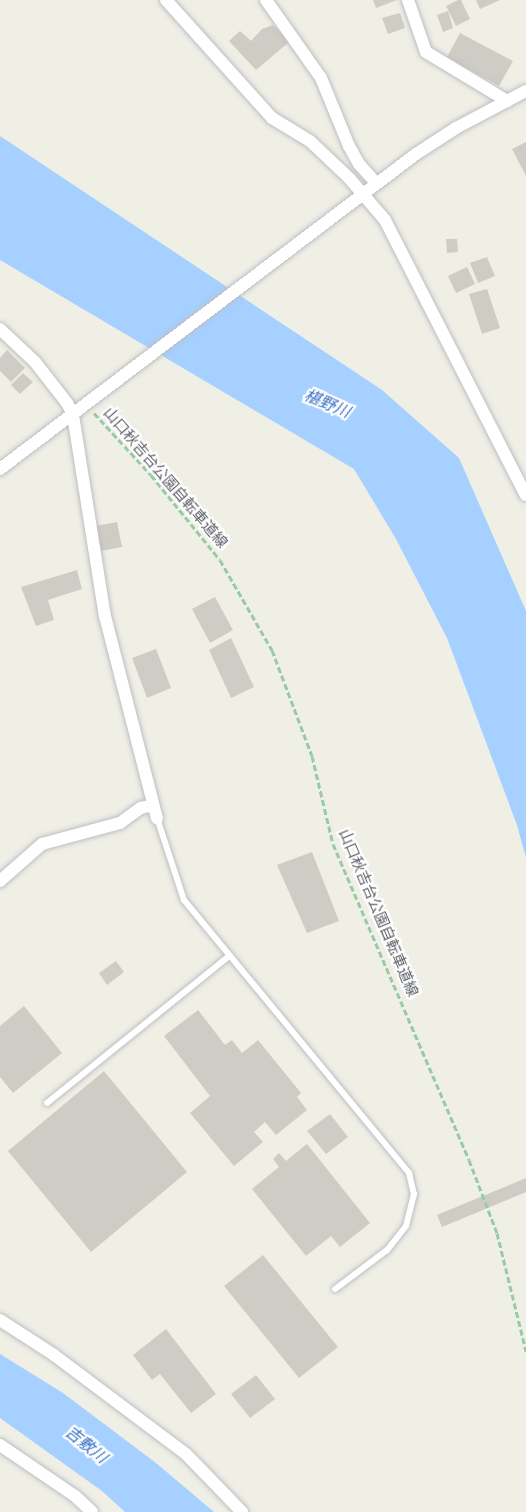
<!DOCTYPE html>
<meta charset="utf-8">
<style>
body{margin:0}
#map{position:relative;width:526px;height:1512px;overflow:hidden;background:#f0efe5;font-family:Signika,"Noto Sans JP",sans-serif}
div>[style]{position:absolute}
.water>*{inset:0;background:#a6d0ff}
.building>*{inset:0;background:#ceccc4}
.path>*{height:3px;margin-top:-1.5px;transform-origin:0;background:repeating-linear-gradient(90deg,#96caa9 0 6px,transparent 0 9px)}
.roads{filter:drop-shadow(0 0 2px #bcbec5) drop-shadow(0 0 2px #bcbec5)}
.service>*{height:6px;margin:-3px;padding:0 3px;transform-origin:3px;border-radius:3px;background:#fff}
.minor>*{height:12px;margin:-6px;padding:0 6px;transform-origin:6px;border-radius:6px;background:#fff}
span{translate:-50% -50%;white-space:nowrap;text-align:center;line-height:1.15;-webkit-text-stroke:4.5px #fff;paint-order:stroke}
.street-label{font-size:15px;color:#5c6067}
.water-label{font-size:16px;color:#3a72c6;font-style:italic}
</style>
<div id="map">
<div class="water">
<div style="clip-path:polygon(0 136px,382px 390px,459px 458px,526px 611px,526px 858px,517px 825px,447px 638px,396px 539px,354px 469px,0 260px)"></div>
<div style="clip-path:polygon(0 1354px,63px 1393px,156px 1463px,214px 1512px,125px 1512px,102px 1491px,0 1418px)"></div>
</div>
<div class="building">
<div style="clip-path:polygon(373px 0,397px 0,376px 8px)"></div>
<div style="clip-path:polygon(458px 0,461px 0,470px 19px,456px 26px,446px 6px)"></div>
<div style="clip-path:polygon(476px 0,500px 0,480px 9px)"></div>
<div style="clip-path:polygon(448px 11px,453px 28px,443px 32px,437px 15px)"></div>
<div style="clip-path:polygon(400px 13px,405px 28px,388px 34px,382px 18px)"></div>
<div style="clip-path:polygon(273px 25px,289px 42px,256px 70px,229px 41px,240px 31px,251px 41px,262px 29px)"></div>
<div style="clip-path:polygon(460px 33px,513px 61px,499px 86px,447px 57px)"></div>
<div style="clip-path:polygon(526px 142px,526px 176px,512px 149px)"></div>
<div style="clip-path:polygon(446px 239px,457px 239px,458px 252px,447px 253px)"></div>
<div style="clip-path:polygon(487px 257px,495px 276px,478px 283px,470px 263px)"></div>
<div style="clip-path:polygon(467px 267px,475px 284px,456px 293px,448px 276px)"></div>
<div style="clip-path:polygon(487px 289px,500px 328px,482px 334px,469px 294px)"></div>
<div style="clip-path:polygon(7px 350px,25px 368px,11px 382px,0 371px,0 358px)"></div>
<div style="clip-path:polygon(23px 373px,33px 382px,20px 394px,11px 385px)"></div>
<div style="clip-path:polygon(117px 522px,122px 547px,101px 551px,96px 526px)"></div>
<div style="clip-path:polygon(77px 570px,82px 589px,48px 600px,54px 620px,36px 626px,21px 587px)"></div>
<div style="clip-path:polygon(215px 597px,233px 630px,210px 643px,192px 609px)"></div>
<div style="clip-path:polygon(231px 638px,254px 687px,231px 698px,209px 650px)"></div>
<div style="clip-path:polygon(156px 649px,171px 688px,147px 698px,132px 658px)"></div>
<div style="clip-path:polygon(312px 852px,339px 921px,307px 933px,277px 865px)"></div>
<div style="clip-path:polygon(116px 961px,124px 972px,107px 985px,99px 973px)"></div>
<div style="clip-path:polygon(24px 1006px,62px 1053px,13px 1093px,0 1077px,0 1026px)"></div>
<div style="clip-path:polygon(198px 1010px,225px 1045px,232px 1040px,242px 1053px,258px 1040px,301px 1093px,297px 1097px,307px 1110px,276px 1135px,265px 1122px,254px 1132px,263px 1142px,234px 1166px,190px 1113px,210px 1096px,164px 1036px)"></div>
<div style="clip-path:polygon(104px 1071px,187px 1172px,91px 1252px,8px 1151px)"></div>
<div style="clip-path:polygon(330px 1114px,348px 1137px,326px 1154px,307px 1131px)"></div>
<div style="clip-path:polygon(307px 1144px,370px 1223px,340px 1247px,331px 1236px,306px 1256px,252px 1189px,279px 1167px,273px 1159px,279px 1153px,286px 1161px)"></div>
<div style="clip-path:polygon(526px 1178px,526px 1192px,442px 1227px,437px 1215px)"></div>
<div style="clip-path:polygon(263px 1255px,338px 1347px,299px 1378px,224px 1286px)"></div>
<div style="clip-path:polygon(166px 1329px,216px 1394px,191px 1413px,160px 1374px,152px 1380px,133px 1355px)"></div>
<div style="clip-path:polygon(256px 1375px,275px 1399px,250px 1418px,231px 1394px)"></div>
</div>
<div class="path">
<div style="left:94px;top:413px;width:84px;rotate:47.4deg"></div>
<div style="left:151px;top:475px;width:109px;rotate:50.9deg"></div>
<div style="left:220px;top:560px;width:104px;rotate:60deg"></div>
<div style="left:272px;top:650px;width:113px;rotate:69.3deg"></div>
<div style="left:312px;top:756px;width:90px;rotate:76.6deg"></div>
<div style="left:333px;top:844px;width:344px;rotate:66.7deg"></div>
<div style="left:469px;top:1160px;width:78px;rotate:69deg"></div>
<div style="left:497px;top:1233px;width:122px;rotate:76.2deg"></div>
</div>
<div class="roads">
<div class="service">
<div style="left:157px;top:818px;width:86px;rotate:71.8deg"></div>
<div style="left:184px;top:900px;width:354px;rotate:50.5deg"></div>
<div style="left:409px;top:1173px;width:22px;rotate:77deg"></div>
<div style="left:414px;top:1194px;width:33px;rotate:104deg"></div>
<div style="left:406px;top:1226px;width:31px;rotate:128deg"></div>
<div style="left:387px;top:1250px;width:65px;rotate:143.1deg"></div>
<div style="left:47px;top:1103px;width:234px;rotate:-38.9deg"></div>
</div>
<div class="minor">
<div style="left:166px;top:0;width:159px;rotate:48.1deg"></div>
<div style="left:272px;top:118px;width:44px;rotate:31.2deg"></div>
<div style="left:310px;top:141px;width:54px;rotate:43.5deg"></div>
<div style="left:349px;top:178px;width:55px;rotate:49.4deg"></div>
<div style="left:385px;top:220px;width:309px;rotate:62.9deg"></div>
<div style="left:266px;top:0;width:95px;rotate:54.8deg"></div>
<div style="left:321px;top:78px;width:74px;rotate:67.6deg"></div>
<div style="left:349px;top:146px;width:21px;rotate:61deg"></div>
<div style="left:359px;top:164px;width:25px;rotate:48deg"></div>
<div style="left:408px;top:0;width:55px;rotate:70.9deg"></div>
<div style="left:426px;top:52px;width:95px;rotate:31.2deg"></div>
<div style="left:0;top:329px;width:48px;rotate:43.3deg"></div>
<div style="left:35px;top:362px;width:52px;rotate:52deg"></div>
<div style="left:67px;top:403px;width:13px;rotate:63deg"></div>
<div style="left:73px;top:415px;width:204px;rotate:81deg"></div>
<div style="left:105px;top:616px;width:209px;rotate:75.6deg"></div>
<div style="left:0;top:469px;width:522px;rotate:-37.13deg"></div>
<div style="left:416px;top:154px;width:48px;rotate:-33deg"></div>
<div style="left:456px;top:128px;width:79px;rotate:-27.9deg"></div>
<div style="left:0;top:881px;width:56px;rotate:-41.4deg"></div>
<div style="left:42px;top:844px;width:81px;rotate:-15.1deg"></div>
<div style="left:120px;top:823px;width:26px;rotate:-36deg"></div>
<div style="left:141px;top:808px;width:12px;rotate:-14deg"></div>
<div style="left:0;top:1320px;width:64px;rotate:32.9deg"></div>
<div style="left:54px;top:1355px;width:165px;rotate:36.9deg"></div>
<div style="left:186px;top:1454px;width:81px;rotate:46deg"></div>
<div style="left:0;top:1445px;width:91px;rotate:34.2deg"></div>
<div style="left:75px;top:1496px;width:23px;rotate:43deg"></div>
</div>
</div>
<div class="street-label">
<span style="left:165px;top:478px;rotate:49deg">山口秋吉台公園自転車道線</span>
<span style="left:378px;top:913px;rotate:67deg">山口秋吉台公園自転車道線</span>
</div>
<div class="water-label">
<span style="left:327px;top:404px;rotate:23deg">椹野川</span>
<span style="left:86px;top:1445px;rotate:39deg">吉敷川</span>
</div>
</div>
